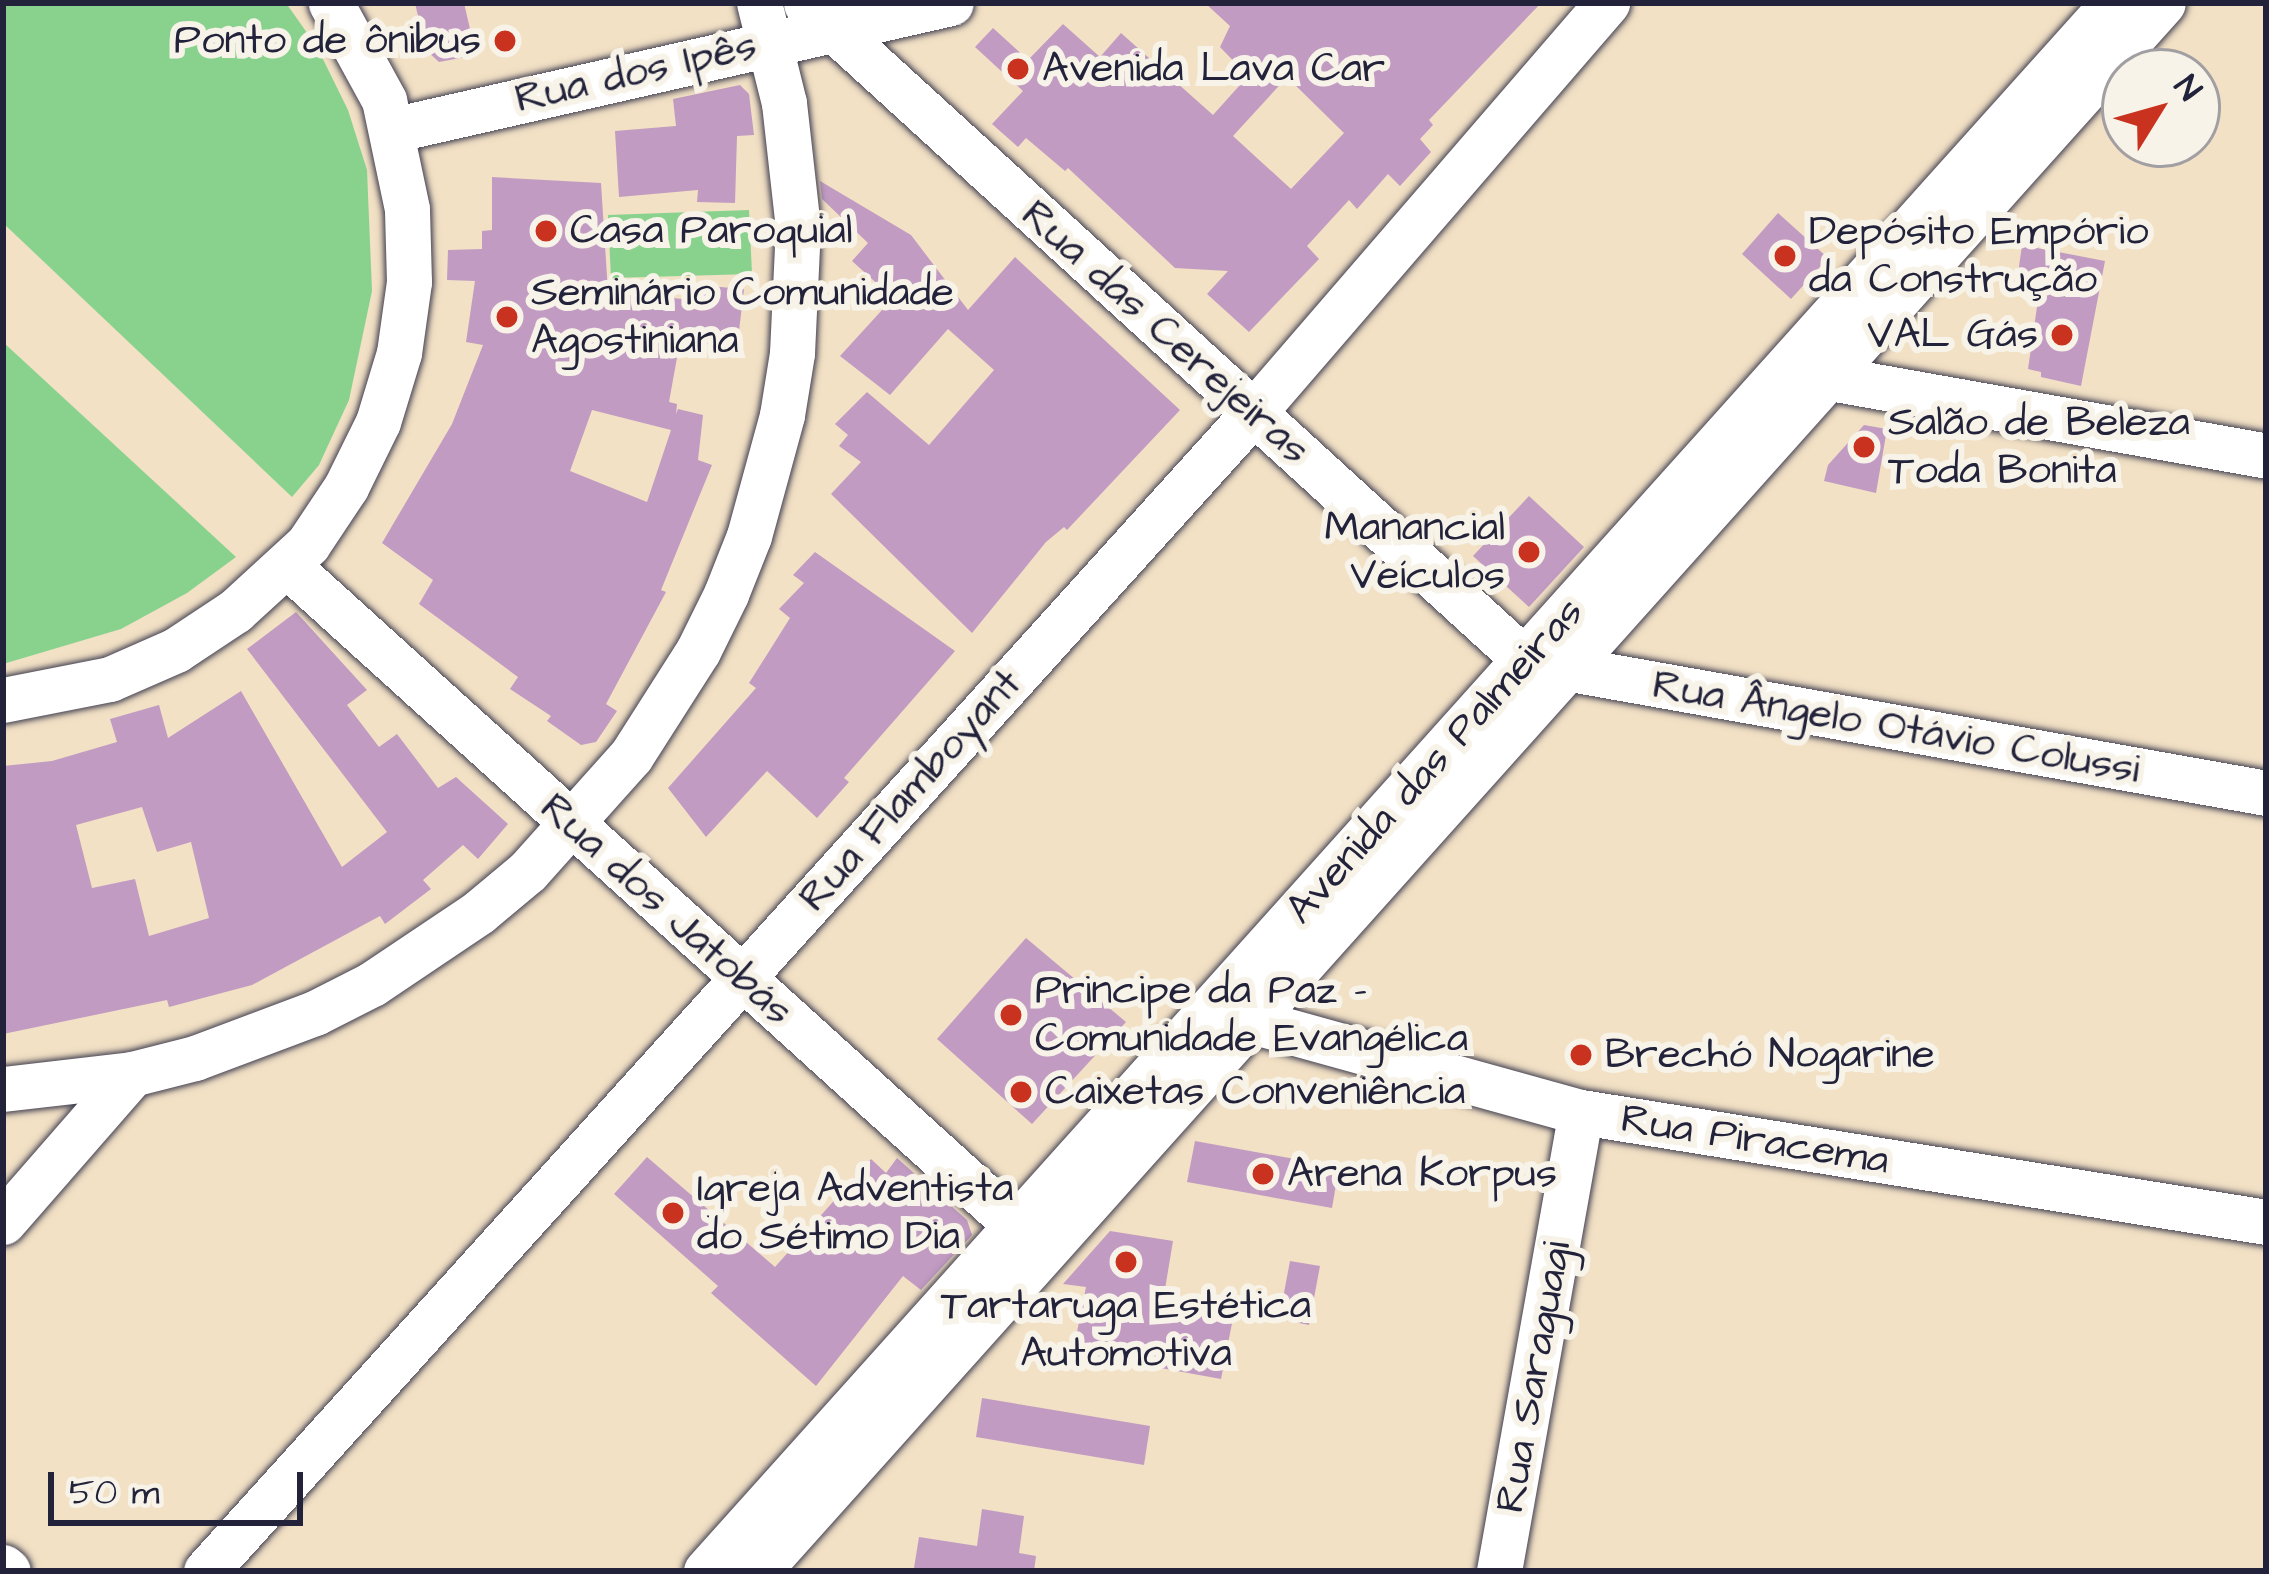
<!DOCTYPE html>
<meta charset="utf-8">
<style>
body{margin:0}
#map{position:relative;width:2269px;height:1574px;overflow:hidden;background:#f2e1c5;font-family:"Architects Daughter",sans-serif}
div>[style]{position:absolute}
.green>*{inset:0;background:#89d28e}
.building>*{inset:0;background:#c19bc2}
.roads{filter:drop-shadow(0 0 3px #413f50) drop-shadow(0 0 3px #413f50)}
.minor>*{height:45px;margin:-22.5px;padding:0 22.5px;transform-origin:22.5px;border-radius:22.5px;background:#fff}
.dots>*{width:33px;height:33px;translate:-50% -50%;box-sizing:border-box;border:6px solid #f7f3e8;border-radius:50%}
span{translate:-50% -50%;white-space:nowrap;text-align:center;line-height:1.15;-webkit-text-stroke:12px #f7f3e8;paint-order:stroke}
.poi-label{font-size:42px;color:#22223b}
.right{translate:-100% -50%;text-align:right}
.left{translate:0 -50%;text-align:left}
.street-label{font-size:42px;color:#22223b}
.frame{position:absolute;inset:0;border:6px solid #22223b;pointer-events:none}
.north{position:absolute;left:2101px;top:48px;width:120px;height:120px;box-sizing:border-box;background:#f7f3e8;border:3px solid #a29fa3;border-radius:50%;rotate:53deg;font-size:33px;font-weight:700;line-height:48px;text-align:center;color:#22223b}
.north::after{content:'';display:block;margin:auto;width:42px;height:54px;background:#c8321e;clip-path:polygon(50% 0,100% 100%,50% 72%,0 100%)}
.scale{position:absolute;left:48px;top:1472px;width:255px;height:54px;box-sizing:border-box;border:6px solid #22223b;border-top:0;padding-left:15px;font-size:36px;line-height:42px;white-space:nowrap;color:#22223b;-webkit-text-stroke:9px #f7f3e8;paint-order:stroke}
</style>
<div id="map">
<div class="green">
<div style="clip-path:polygon(3px 3px,286px 3px,317px 47px,348px 110px,367px 170px,372px 291px,349px 400px,319px 465px,292px 497px,3px 223px)"></div>
<div style="clip-path:polygon(749px 210px,752px 274px,611px 278px,608px 215px)"></div>
<div style="clip-path:polygon(3px 342px,236px 557px,187px 593px,121px 629px,3px 664px)"></div>
</div>
<div class="building">
<div style="clip-path:polygon(415px 3px,464px 3px,476px 55px,439px 62px,426px 50px)"></div>
<div style="clip-path:polygon(evenodd,1205px 3px,1541px 3px,1429px 120px,1433px 125px,1420px 139px,1431px 152px,1400px 186px,1388px 174px,1357px 209px,1349px 200px,1307px 246px,1319px 259px,1249px 332px,1207px 294px,1228px 271px,1175px 268px,1068px 168px,1065px 171px,1026px 138px,1018px 147px,992px 124px,1023px 91px,975px 47px,993px 28px,1028px 60px,1063px 24px,1100px 57px,1121px 33px,1213px 115px,1248px 76px,1220px 47px,1230px 26px,1205px 3px,1287px 77px,1344px 133px,1291px 189px,1233px 136px,1287px 77px)"></div>
<div style="clip-path:polygon(740px 85px,749px 94px,754px 135px,737px 136px,735px 203px,697px 202px,698px 190px,619px 197px,615px 131px,676px 126px,673px 99px)"></div>
<div style="clip-path:polygon(evenodd,492px 177px,601px 183px,608px 292px,683px 299px,685px 284px,744px 289px,737px 348px,680px 341px,669px 402px,677px 404px,676px 414px,678px 409px,703px 415px,698px 460px,712px 465px,661px 590px,666px 592px,606px 704px,617px 711px,596px 742px,581px 745px,547px 721px,551px 716px,510px 689px,518px 677px,419px 604px,433px 580px,382px 543px,452px 424px,483px 345px,466px 342px,475px 281px,447px 280px,448px 250px,482px 249px,482px 231px,492px 230px,492px 177px,592px 410px,671px 430px,647px 502px,570px 471px,592px 410px)"></div>
<div style="clip-path:polygon(820px 181px,911px 235px,968px 310px,1015px 257px,1180px 410px,1067px 530px,1064px 527px,1046px 542px,972px 633px,831px 494px,861px 462px,839px 446px,848px 435px,835px 424px,867px 392px,929px 445px,994px 370px,948px 329px,890px 395px,840px 356px,893px 298px,852px 261px,868px 243px,822px 199px)"></div>
<div style="clip-path:polygon(1778px 213px,1828px 258px,1791px 299px,1742px 254px)"></div>
<div style="clip-path:polygon(2022px 245px,2105px 261px,2081px 386px,2041px 377px,2041px 372px,2028px 369px,2038px 300px,2015px 295px)"></div>
<div style="clip-path:polygon(1864px 425px,1887px 429px,1876px 493px,1824px 481px,1828px 465px)"></div>
<div style="clip-path:polygon(1529px 496px,1584px 547px,1529px 607px,1473px 556px)"></div>
<div style="clip-path:polygon(815px 552px,955px 651px,844px 778px,849px 782px,817px 818px,767px 771px,706px 837px,668px 788px,756px 688px,749px 683px,790px 618px,779px 609px,804px 583px,793px 575px)"></div>
<div style="clip-path:polygon(evenodd,296px 612px,367px 690px,347px 705px,379px 747px,397px 734px,438px 788px,456px 777px,508px 824px,478px 859px,463px 845px,423px 880px,431px 889px,385px 924px,380px 916px,252px 985px,169px 1007px,167px 1000px,3px 1034px,3px 766px,52px 761px,117px 742px,110px 719px,159px 705px,168px 738px,241px 691px,342px 867px,387px 832px,247px 649px,296px 612px,142px 807px,157px 852px,191px 842px,209px 918px,149px 936px,135px 879px,92px 888px,76px 825px,142px 807px)"></div>
<div style="clip-path:polygon(1026px 938px,1126px 1022px,1032px 1124px,937px 1039px)"></div>
<div style="clip-path:polygon(1195px 1141px,1339px 1167px,1332px 1208px,1187px 1182px)"></div>
<div style="clip-path:polygon(647px 1157px,775px 1267px,871px 1159px,886px 1173px,897px 1158px,967px 1220px,972px 1235px,921px 1290px,903px 1276px,816px 1386px,711px 1293px,718px 1286px,614px 1194px)"></div>
<div style="clip-path:polygon(1110px 1231px,1173px 1241px,1163px 1301px,1234px 1313px,1221px 1379px,1073px 1352px,1086px 1287px,1063px 1284px)"></div>
<div style="clip-path:polygon(1290px 1261px,1320px 1266px,1309px 1325px,1279px 1319px)"></div>
<div style="clip-path:polygon(982px 1398px,1150px 1426px,1144px 1465px,976px 1437px)"></div>
<div style="clip-path:polygon(982px 1509px,1024px 1516px,1019px 1553px,1036px 1556px,1034px 1571px,914px 1568px,919px 1537px,977px 1546px)"></div>
</div>
<div class="roads">
<div class="minor">
<div style="left:806px;top:4px;width:975px;rotate:42.38deg"></div>
<div style="left:1526px;top:661px;width:752px;rotate:10.11deg"></div>
<div style="left:392px;top:130px;width:573px;rotate:-12.8deg"></div>
<div style="left:1802px;top:373px;width:471px;rotate:10.1deg"></div>
<div style="left:288px;top:566px;width:1012px;rotate:42.16deg"></div>
<div style="left:3px;top:700px;width:109px;rotate:-11.1deg"></div>
<div style="left:110px;top:679px;width:72px;rotate:-23.7deg"></div>
<div style="left:176px;top:650px;width:71px;rotate:-33.5deg"></div>
<div style="left:235px;top:611px;width:99px;rotate:-42.5deg"></div>
<div style="left:308px;top:544px;width:69px;rotate:-56.3deg"></div>
<div style="left:346px;top:487px;width:72px;rotate:-63.8deg"></div>
<div style="left:378px;top:422px;width:72px;rotate:-73.1deg"></div>
<div style="left:399px;top:353px;width:72px;rotate:-82deg"></div>
<div style="left:409px;top:282px;width:73px;rotate:-91.6deg"></div>
<div style="left:407px;top:209px;width:111px;rotate:-101.9deg"></div>
<div style="left:384px;top:100px;width:111px;rotate:-118.7deg"></div>
<div style="left:1252px;top:1021px;width:341px;rotate:15.5deg"></div>
<div style="left:1581px;top:1112px;width:694px;rotate:9.12deg"></div>
<div style="left:3px;top:1089px;width:130px;rotate:-6.6deg"></div>
<div style="left:132px;top:1074px;width:65px;rotate:-14.3deg"></div>
<div style="left:195px;top:1058px;width:128px;rotate:-20.6deg"></div>
<div style="left:315px;top:1013px;width:64px;rotate:-27deg"></div>
<div style="left:372px;top:984px;width:129px;rotate:-33.9deg"></div>
<div style="left:479px;top:912px;width:64px;rotate:-39.9deg"></div>
<div style="left:528px;top:871px;width:154px;rotate:-48.2deg"></div>
<div style="left:631px;top:756px;width:125px;rotate:-57.5deg"></div>
<div style="left:698px;top:651px;width:64px;rotate:-63.8deg"></div>
<div style="left:726px;top:594px;width:62px;rotate:-68.4deg"></div>
<div style="left:749px;top:536px;width:125px;rotate:-74.7deg"></div>
<div style="left:782px;top:415px;width:63px;rotate:-80.8deg"></div>
<div style="left:792px;top:353px;width:125px;rotate:-87.3deg"></div>
<div style="left:798px;top:228px;width:126px;rotate:-96.4deg"></div>
<div style="left:784px;top:103px;width:103px;rotate:-104deg"></div>
<div style="left:3px;top:1222px;width:196px;rotate:-48.9deg"></div>
<div style="left:3px;top:1567px;width:6px;rotate:39deg"></div>
<div style="left:206px;top:1571px;width:1561px;rotate:-47.88deg"></div>
<div style="left:1253px;top:413px;width:542px;rotate:-49.19deg"></div>
<div style="left:706px;top:1571px;width:2107px;rotate:-48.1deg"></div>
<div style="left:758px;top:1571px;width:2105px;rotate:-48.14deg"></div>
<div style="left:1499px;top:1571px;width:466px;rotate:-79.9deg"></div>
</div>
</div>
<div class="dots">
<div style="left:505px;top:41px;background:#c8321e"></div>
<div style="left:1018px;top:69px;background:#c8321e"></div>
<div style="left:546px;top:231px;background:#c8321e"></div>
<div style="left:1785px;top:256px;background:#c8321e"></div>
<div style="left:507px;top:317px;background:#c8321e"></div>
<div style="left:2062px;top:335px;background:#c8321e"></div>
<div style="left:1864px;top:447px;background:#c8321e"></div>
<div style="left:1529px;top:552px;background:#c8321e"></div>
<div style="left:1011px;top:1015px;background:#c8321e"></div>
<div style="left:1581px;top:1055px;background:#c8321e"></div>
<div style="left:1021px;top:1092px;background:#c8321e"></div>
<div style="left:1263px;top:1174px;background:#c8321e"></div>
<div style="left:673px;top:1213px;background:#c8321e"></div>
<div style="left:1126px;top:1262px;background:#c8321e"></div>
</div>
<div class="poi-label">
<span class="right" style="left:481px;top:41px">Ponto de ônibus</span>
<span class="left" style="left:1042px;top:69px">Avenida Lava Car</span>
<span class="left" style="left:570px;top:231px">Casa Paroquial</span>
<span class="left" style="left:1809px;top:256px">Depósito Empório<br>da Construção</span>
<span class="left" style="left:531px;top:317px">Seminário Comunidade<br>Agostiniana</span>
<span class="right" style="left:2038px;top:335px">VAL Gás</span>
<span class="left" style="left:1888px;top:447px">Salão de Beleza<br>Toda Bonita</span>
<span class="right" style="left:1505px;top:552px">Manancial<br>Veículos</span>
<span class="left" style="left:1035px;top:1015px">Principe da Paz -<br>Comunidade Evangélica</span>
<span class="left" style="left:1605px;top:1055px">Brechó Nogarine</span>
<span class="left" style="left:1045px;top:1092px">Caixetas Conveniência</span>
<span class="left" style="left:1287px;top:1174px">Arena Korpus</span>
<span class="left" style="left:697px;top:1213px">Igreja Adventista<br>do Sétimo Dia</span>
<span style="left:1126px;top:1330px">Tartaruga Estética<br>Automotiva</span>
</div>
<div class="street-label">
<span style="left:636px;top:73px;rotate:-13deg">Rua dos Ipês</span>
<span style="left:1165px;top:333px;rotate:42deg">Rua das Cerejeiras</span>
<span style="left:1896px;top:728px;rotate:10deg">Rua Ângelo Otávio Colussi</span>
<span style="left:1435px;top:761px;rotate:-48deg">Avenida das Palmeiras</span>
<span style="left:911px;top:791px;rotate:-48deg">Rua Flamboyant</span>
<span style="left:666px;top:910px;rotate:42deg">Rua dos Jatobás</span>
<span style="left:1755px;top:1140px;rotate:9deg">Rua Piracema</span>
<span style="left:1534px;top:1377px;rotate:-80deg">Rua Saraguagi</span>
</div>
<div class="frame"></div>
<div class="north">N</div>
<div class="scale">50 m</div>
</div>
